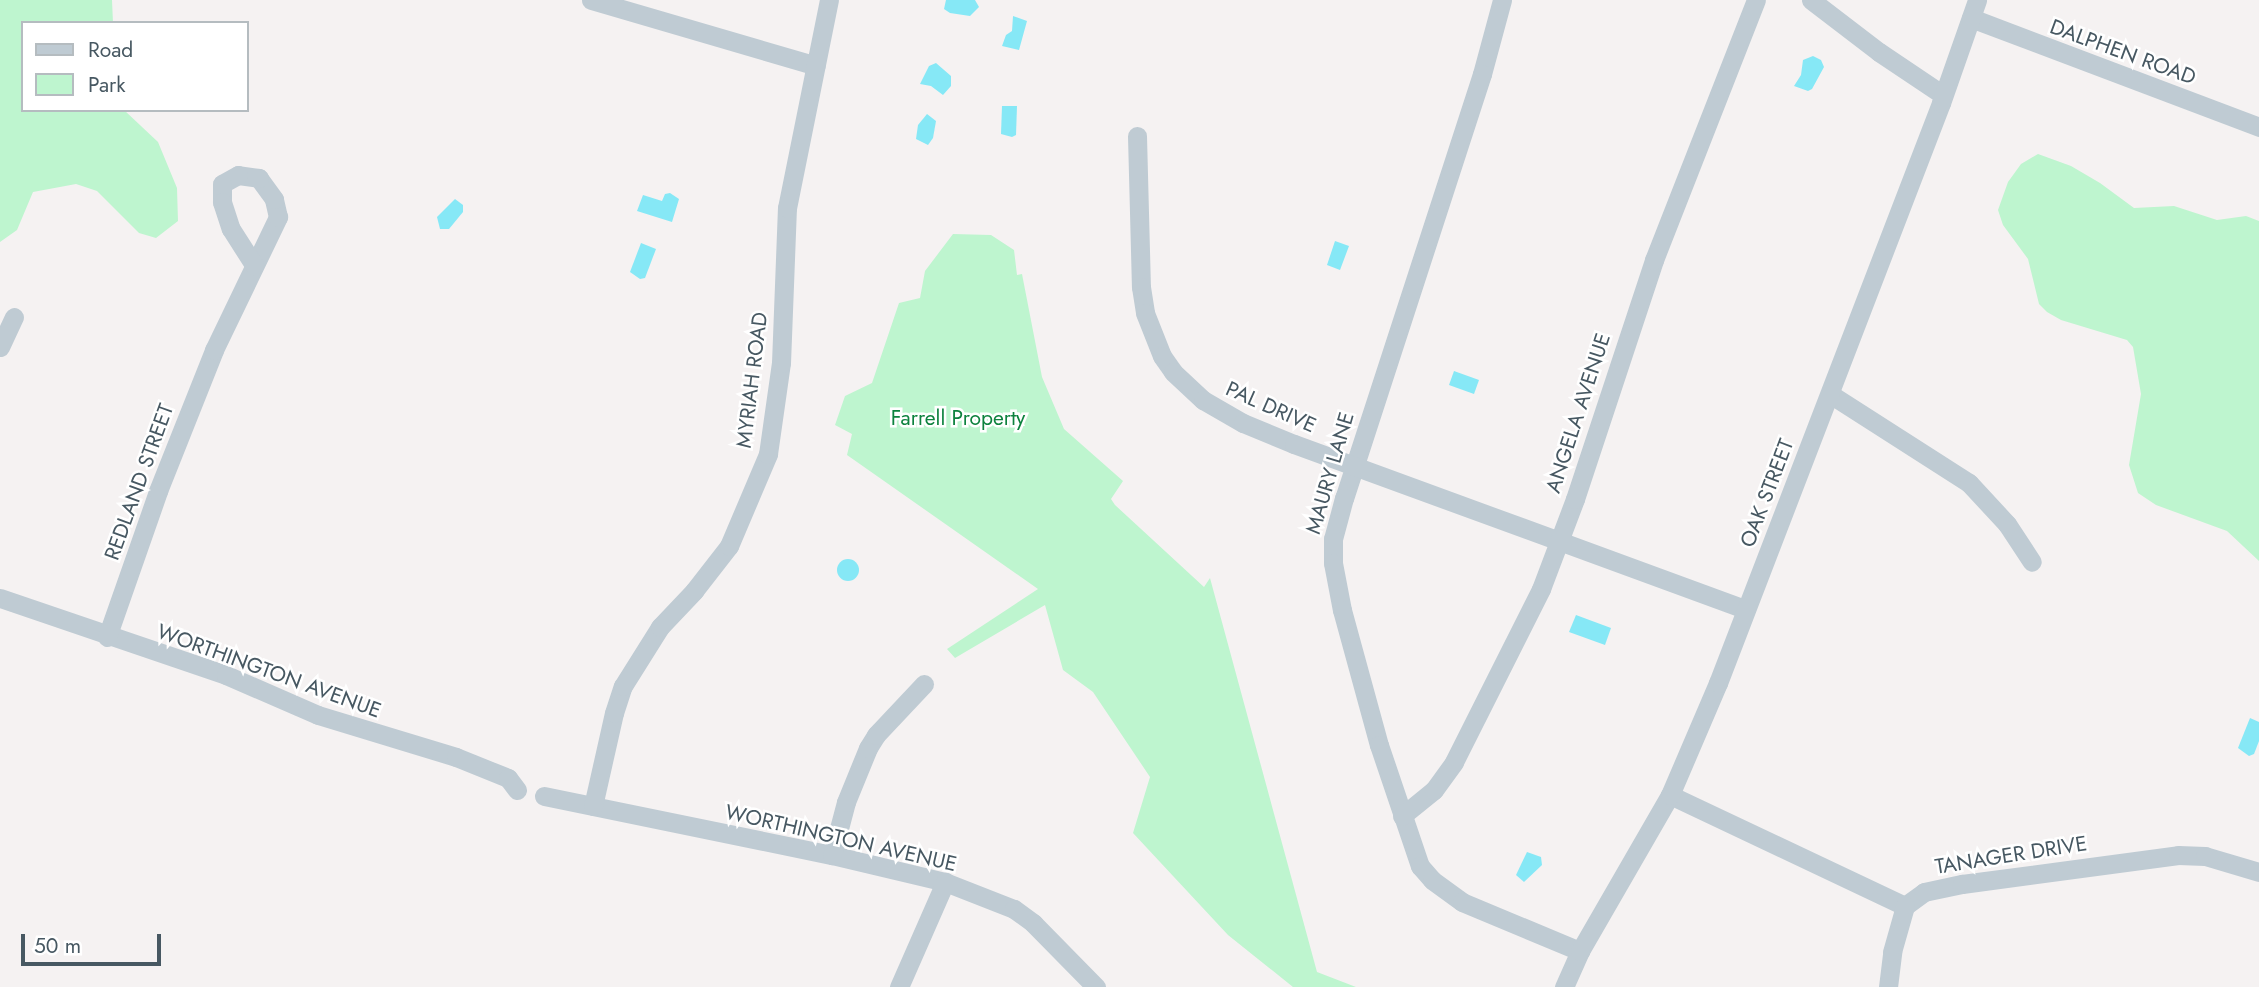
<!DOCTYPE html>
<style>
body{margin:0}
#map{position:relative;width:2259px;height:987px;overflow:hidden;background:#f5f2f2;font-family:Jost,sans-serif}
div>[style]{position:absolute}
.green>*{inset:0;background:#bef5cf}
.water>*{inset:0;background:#86e8f6}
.round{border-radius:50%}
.minor>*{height:19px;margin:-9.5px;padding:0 9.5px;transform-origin:9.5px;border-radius:9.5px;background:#bfcbd3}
span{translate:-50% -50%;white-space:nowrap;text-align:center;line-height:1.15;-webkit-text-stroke:5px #fff;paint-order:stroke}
.street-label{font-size:21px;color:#475862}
.park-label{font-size:21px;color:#0d823e}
.legend{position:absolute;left:21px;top:21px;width:228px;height:91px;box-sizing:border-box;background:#fff;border:2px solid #b5bcc0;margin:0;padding:9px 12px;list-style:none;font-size:21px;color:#475862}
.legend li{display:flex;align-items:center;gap:14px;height:35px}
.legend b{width:35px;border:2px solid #b5bcc0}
.scale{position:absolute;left:21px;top:934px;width:140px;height:32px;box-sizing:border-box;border:4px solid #475862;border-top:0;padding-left:9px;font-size:21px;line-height:24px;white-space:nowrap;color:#475862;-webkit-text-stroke:5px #fff;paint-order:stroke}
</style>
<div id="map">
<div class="green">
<div style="clip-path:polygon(0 0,112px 0,113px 23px,23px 23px,23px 110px,124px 110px,158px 142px,177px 188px,178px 221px,156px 238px,139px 233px,97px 191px,76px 184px,33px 192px,17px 230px,0 242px)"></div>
<div style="clip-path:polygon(2038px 154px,2071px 166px,2100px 183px,2134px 208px,2174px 206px,2217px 220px,2246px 216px,2259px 221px,2259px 561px,2227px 531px,2156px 505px,2138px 493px,2129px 465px,2141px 394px,2133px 347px,2127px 340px,2061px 320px,2047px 312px,2039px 304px,2028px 259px,2003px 225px,1998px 210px,2008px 182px,2021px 164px)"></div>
<div style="clip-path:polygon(953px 234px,991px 235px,1014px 250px,1017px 275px,1022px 274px,1042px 377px,1064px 429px,1123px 481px,1111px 499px,1115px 505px,1204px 587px,1210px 578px,1317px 972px,1356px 987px,1293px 987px,1228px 935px,1133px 833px,1150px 777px,1093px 692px,1063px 670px,1045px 605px,955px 658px,947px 649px,1038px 589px,847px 455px,852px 434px,835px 425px,845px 396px,872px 383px,899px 303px,920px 298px,925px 271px)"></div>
</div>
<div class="water">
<div style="clip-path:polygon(946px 0,975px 0,979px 7px,970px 16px,950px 13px,944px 9px)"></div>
<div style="clip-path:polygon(1013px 16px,1027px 21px,1019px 50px,1002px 46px,1006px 35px,1012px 31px)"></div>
<div style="clip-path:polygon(1813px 56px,1821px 60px,1824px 67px,1812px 89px,1808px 91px,1794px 86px,1801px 75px,1803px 60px)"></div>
<div style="clip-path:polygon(936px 63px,951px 76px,951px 86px,943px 95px,931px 86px,920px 84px,929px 66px)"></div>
<div style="clip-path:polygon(1002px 106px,1017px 106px,1016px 135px,1012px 137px,1001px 134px)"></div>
<div style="clip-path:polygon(927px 114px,936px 121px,933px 138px,928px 145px,916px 139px,918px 125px)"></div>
<div style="clip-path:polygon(670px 193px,679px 199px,672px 222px,637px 211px,643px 195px,662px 201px,665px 194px)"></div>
<div style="clip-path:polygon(455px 199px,463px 205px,463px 212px,449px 229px,440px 229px,437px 217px)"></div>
<div style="clip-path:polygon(1335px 241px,1349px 246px,1340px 270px,1327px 265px)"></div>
<div style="clip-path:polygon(641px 243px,656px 249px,645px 278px,640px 279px,630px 272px)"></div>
<div style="clip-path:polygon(1454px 371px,1479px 380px,1474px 394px,1449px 385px)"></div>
<div class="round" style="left:837px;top:559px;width:22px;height:22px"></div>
<div style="clip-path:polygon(1576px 615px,1611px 628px,1605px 645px,1569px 632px)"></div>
<div style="clip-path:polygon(2250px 718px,2259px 722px,2259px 741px,2254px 754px,2249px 756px,2238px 748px)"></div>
<div style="clip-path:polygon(1527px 852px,1541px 857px,1542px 865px,1524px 882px,1516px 875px)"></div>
</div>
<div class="minor">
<div style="left:591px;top:0;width:234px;rotate:16.3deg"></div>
<div style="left:1502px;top:0;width:77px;rotate:105.1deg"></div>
<div style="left:1482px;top:74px;width:446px;rotate:108deg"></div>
<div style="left:1344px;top:498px;width:42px;rotate:105deg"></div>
<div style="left:1333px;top:539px;width:24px;rotate:90deg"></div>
<div style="left:1333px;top:563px;width:48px;rotate:79.2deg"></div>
<div style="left:1342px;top:610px;width:140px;rotate:74.7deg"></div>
<div style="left:1379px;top:745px;width:128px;rotate:71.3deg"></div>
<div style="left:1420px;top:866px;width:18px;rotate:49deg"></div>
<div style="left:1432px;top:880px;width:37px;rotate:36deg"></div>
<div style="left:1462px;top:902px;width:128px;rotate:22.6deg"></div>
<div style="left:1811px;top:0;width:86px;rotate:37.4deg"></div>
<div style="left:1879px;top:52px;width:77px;rotate:33.9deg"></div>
<div style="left:1971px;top:18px;width:308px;rotate:20.7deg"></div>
<div style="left:1137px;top:136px;width:151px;rotate:88.5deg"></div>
<div style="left:1141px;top:287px;width:26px;rotate:81deg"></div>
<div style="left:1145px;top:313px;width:46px;rotate:68.4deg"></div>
<div style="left:1162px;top:356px;width:19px;rotate:55deg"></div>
<div style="left:1173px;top:372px;width:41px;rotate:43deg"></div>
<div style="left:1203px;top:400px;width:46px;rotate:29.9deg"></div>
<div style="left:1243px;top:423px;width:55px;rotate:22.4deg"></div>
<div style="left:1294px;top:444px;width:481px;rotate:20.1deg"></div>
<div style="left:0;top:347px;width:33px;rotate:-65deg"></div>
<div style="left:1830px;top:394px;width:165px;rotate:32.6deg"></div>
<div style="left:1969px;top:483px;width:56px;rotate:47.2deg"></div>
<div style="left:2007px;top:524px;width:45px;rotate:56.7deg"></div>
<div style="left:0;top:598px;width:239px;rotate:18.8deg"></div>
<div style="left:226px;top:675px;width:100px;rotate:23.5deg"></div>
<div style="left:318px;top:715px;width:144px;rotate:16.9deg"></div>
<div style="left:456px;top:757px;width:56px;rotate:22deg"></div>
<div style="left:508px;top:778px;width:15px;rotate:53deg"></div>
<div style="left:107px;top:637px;width:155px;rotate:-70.7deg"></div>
<div style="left:158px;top:491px;width:152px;rotate:-68.3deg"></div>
<div style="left:214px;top:350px;width:148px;rotate:-64.3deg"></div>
<div style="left:278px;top:217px;width:18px;rotate:-103deg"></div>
<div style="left:274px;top:199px;width:26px;rotate:-126deg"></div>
<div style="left:259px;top:178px;width:21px;rotate:-172deg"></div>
<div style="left:238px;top:175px;width:18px;rotate:151deg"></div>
<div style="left:222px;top:184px;width:18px;rotate:90deg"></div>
<div style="left:222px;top:202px;width:28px;rotate:72deg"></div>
<div style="left:231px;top:229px;width:43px;rotate:57.4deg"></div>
<div style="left:1670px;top:795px;width:260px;rotate:25.3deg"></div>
<div style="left:1905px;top:906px;width:24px;rotate:-36deg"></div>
<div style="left:1924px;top:892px;width:39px;rotate:-12deg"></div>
<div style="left:1962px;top:884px;width:218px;rotate:-7.6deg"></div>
<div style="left:2178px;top:855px;width:27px;rotate:2deg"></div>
<div style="left:2205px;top:856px;width:56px;rotate:16.5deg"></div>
<div style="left:544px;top:796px;width:294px;rotate:11.6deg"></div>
<div style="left:832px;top:855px;width:116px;rotate:13.4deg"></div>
<div style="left:945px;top:882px;width:74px;rotate:21.4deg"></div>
<div style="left:1014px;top:909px;width:24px;rotate:36deg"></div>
<div style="left:1033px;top:923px;width:90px;rotate:45.5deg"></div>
<div style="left:593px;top:806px;width:95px;rotate:-77.3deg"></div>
<div style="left:614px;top:713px;width:28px;rotate:-72deg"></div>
<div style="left:623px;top:686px;width:70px;rotate:-57.9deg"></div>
<div style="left:660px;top:627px;width:50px;rotate:-46.6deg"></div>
<div style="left:694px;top:591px;width:57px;rotate:-52.1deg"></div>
<div style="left:729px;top:546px;width:100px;rotate:-67deg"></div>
<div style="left:768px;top:454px;width:92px;rotate:-81.9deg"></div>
<div style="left:781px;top:363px;width:155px;rotate:-87.8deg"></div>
<div style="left:787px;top:208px;width:212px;rotate:-78.6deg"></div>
<div style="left:1402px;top:816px;width:41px;rotate:-39.1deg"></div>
<div style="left:1434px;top:790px;width:34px;rotate:-54deg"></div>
<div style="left:1454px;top:762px;width:194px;rotate:-63.3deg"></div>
<div style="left:1541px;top:589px;width:96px;rotate:-69.3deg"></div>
<div style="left:1575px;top:499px;width:252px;rotate:-71.7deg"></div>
<div style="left:1654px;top:260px;width:279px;rotate:-68.6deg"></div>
<div style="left:832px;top:855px;width:55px;rotate:-75.2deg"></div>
<div style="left:846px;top:802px;width:58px;rotate:-67.8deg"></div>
<div style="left:868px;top:748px;width:15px;rotate:-58deg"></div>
<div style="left:876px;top:735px;width:70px;rotate:-46.7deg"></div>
<div style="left:899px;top:987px;width:115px;rotate:-66.3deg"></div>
<div style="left:1564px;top:987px;width:39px;rotate:-66deg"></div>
<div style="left:1580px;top:951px;width:180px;rotate:-60deg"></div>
<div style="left:1670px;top:795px;width:122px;rotate:-66.8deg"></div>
<div style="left:1718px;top:683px;width:621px;rotate:-68.97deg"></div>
<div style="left:1941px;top:103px;width:109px;rotate:-70.7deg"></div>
<div style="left:1888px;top:987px;width:35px;rotate:-83deg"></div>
<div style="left:1892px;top:952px;width:48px;rotate:-74.2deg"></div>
</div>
<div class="street-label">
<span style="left:2123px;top:52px;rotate:20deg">DALPHEN ROAD</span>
<span style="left:752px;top:380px;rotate:-83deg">MYRIAH ROAD</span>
<span style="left:1271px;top:407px;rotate:24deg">PAL DRIVE</span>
<span style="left:1578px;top:413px;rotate:-72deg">ANGELA AVENUE</span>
<span style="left:1330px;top:473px;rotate:-74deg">MAURY LANE</span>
<span style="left:139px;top:482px;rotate:-70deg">REDLAND STREET</span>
<span style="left:1767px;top:493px;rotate:-69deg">OAK STREET</span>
<span style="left:269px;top:671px;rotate:20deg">WORTHINGTON AVENUE</span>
<span style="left:841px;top:838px;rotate:13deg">WORTHINGTON AVENUE</span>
<span style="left:2011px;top:855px;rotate:-9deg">TANAGER DRIVE</span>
</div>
<div class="park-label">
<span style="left:958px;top:418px">Farrell Property</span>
</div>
<ul class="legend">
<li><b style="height:9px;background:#bfcbd3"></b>Road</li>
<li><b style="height:19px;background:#bef5cf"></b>Park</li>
</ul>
<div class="scale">50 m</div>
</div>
